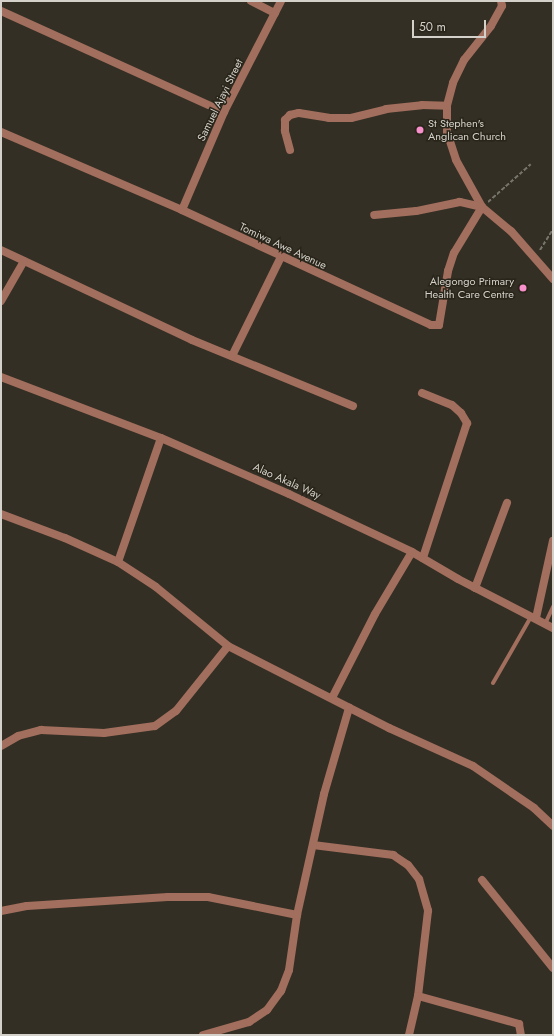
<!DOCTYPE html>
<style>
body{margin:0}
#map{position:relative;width:554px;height:1036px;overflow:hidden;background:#332f24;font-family:Jost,sans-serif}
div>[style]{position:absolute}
.path>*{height:2px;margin-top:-1px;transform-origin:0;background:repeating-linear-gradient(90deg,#77746b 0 4px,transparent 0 6px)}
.service>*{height:4px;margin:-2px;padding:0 2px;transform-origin:2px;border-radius:2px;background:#a26e5d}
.minor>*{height:8px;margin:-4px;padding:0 4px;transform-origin:4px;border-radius:4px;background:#a26e5d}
.tertiary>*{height:8px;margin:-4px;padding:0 4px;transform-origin:4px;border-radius:4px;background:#a26e5d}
.dots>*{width:11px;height:11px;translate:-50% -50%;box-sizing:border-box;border:2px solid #29251a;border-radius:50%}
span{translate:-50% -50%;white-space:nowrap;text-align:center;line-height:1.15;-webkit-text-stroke:3px #29251a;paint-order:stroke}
.street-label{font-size:11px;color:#d4d1ca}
.poi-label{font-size:11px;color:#d4d1ca}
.left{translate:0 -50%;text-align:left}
.right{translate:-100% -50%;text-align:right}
.frame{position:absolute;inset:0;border:2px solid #d4d1ca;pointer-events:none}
.scale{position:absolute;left:412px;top:20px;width:74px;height:18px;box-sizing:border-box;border:2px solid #d4d1ca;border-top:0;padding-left:5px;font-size:12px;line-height:14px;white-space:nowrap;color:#d4d1ca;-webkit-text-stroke:3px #29251a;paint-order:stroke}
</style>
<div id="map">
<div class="path">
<div style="left:488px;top:202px;width:57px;rotate:-41.5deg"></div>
<div style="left:540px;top:250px;width:25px;rotate:-58deg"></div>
</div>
<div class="service">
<div style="left:545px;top:624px;width:19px;rotate:-65deg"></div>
<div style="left:493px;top:683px;width:76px;rotate:-60.1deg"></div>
</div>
<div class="minor">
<div style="left:251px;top:1px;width:27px;rotate:27deg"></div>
<div style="left:501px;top:1px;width:5px;rotate:79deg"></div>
<div style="left:502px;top:6px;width:23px;rotate:119deg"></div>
<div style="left:491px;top:26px;width:43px;rotate:128.5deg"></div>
<div style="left:464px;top:60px;width:25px;rotate:116deg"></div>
<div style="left:453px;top:83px;width:24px;rotate:105deg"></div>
<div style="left:447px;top:106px;width:26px;rotate:90deg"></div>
<div style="left:447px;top:132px;width:29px;rotate:72deg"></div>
<div style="left:456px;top:160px;width:54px;rotate:61deg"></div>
<div style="left:482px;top:207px;width:38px;rotate:40deg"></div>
<div style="left:511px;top:231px;width:64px;rotate:48.8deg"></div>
<div style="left:1px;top:11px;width:245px;rotate:24.4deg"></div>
<div style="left:1px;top:132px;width:197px;rotate:23.3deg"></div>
<div style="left:182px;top:210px;width:274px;rotate:24.8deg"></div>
<div style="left:431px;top:325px;width:8px"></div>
<div style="left:439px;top:325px;width:55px;rotate:-80.5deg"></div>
<div style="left:448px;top:271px;width:19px;rotate:-72deg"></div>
<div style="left:454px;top:253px;width:54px;rotate:-58.7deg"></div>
<div style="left:482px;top:207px;width:23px;rotate:-167deg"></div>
<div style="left:460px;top:202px;width:45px;rotate:168.4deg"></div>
<div style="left:416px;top:211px;width:42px;rotate:174.6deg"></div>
<div style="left:290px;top:150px;width:20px;rotate:-105deg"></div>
<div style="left:285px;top:131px;width:11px;rotate:-90deg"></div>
<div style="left:285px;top:120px;width:7px;rotate:-45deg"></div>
<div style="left:290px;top:115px;width:9px;rotate:-13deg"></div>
<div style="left:299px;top:113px;width:30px;rotate:9deg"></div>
<div style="left:329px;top:118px;width:22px"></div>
<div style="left:351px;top:118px;width:36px;rotate:-14deg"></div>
<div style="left:386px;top:109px;width:36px;rotate:-6deg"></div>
<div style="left:422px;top:105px;width:25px;rotate:2deg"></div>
<div style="left:182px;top:210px;width:107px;rotate:-66.8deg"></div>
<div style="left:224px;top:112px;width:125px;rotate:-62.8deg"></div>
<div style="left:1px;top:250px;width:211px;rotate:25.2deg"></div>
<div style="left:192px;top:340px;width:174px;rotate:22.3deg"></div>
<div style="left:1px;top:301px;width:46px;rotate:-60.1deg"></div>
<div style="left:232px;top:356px;width:110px;rotate:-63.7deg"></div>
<div style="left:422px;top:393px;width:32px;rotate:22deg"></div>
<div style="left:452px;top:405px;width:12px;rotate:42deg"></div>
<div style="left:461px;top:413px;width:12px;rotate:59deg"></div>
<div style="left:467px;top:423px;width:142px;rotate:108.1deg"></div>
<div style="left:1px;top:514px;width:68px;rotate:20.6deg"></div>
<div style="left:65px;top:538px;width:58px;rotate:24.4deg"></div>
<div style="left:118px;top:562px;width:45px;rotate:33.3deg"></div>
<div style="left:156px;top:587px;width:93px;rotate:39.3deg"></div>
<div style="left:228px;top:646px;width:181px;rotate:27deg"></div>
<div style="left:389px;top:728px;width:92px;rotate:24.3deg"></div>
<div style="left:473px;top:766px;width:74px;rotate:34.5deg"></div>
<div style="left:534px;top:808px;width:26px;rotate:43deg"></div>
<div style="left:118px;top:562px;width:131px;rotate:-70.9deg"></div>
<div style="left:475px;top:588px;width:91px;rotate:-69.4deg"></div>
<div style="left:536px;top:618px;width:79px;rotate:-77.6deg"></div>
<div style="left:332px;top:698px;width:94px;rotate:-62.9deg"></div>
<div style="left:375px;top:614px;width:72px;rotate:-59.2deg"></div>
<div style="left:1px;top:746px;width:20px;rotate:-30deg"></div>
<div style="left:18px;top:736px;width:24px;rotate:-15deg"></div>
<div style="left:41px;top:730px;width:63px;rotate:2.7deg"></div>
<div style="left:104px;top:733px;width:51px;rotate:-7.8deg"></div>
<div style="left:155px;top:726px;width:26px;rotate:-36deg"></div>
<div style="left:176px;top:711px;width:83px;rotate:-51.3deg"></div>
<div style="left:313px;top:845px;width:81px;rotate:7.1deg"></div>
<div style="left:393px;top:855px;width:18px;rotate:34deg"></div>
<div style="left:408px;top:865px;width:18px;rotate:52deg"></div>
<div style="left:419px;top:879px;width:33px;rotate:74deg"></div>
<div style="left:428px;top:911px;width:86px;rotate:96.7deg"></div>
<div style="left:418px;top:996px;width:40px;rotate:103deg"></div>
<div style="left:482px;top:880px;width:113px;rotate:51.1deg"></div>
<div style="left:1px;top:911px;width:26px;rotate:-11deg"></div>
<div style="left:27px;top:906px;width:141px;rotate:-3.7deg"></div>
<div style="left:168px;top:897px;width:40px"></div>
<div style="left:208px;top:897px;width:91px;rotate:11.4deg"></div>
<div style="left:418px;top:996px;width:105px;rotate:15.5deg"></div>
<div style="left:519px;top:1024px;width:11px;rotate:80deg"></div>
<div style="left:203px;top:1035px;width:48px;rotate:-15.8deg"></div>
<div style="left:249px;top:1022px;width:22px;rotate:-34deg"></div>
<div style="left:267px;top:1010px;width:24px;rotate:-54deg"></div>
<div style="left:281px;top:991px;width:22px;rotate:-69deg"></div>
<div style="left:289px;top:970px;width:56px;rotate:-81.7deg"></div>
<div style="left:297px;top:915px;width:124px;rotate:-77.4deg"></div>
<div style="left:324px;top:794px;width:90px;rotate:-73.8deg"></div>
</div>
<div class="tertiary">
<div style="left:1px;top:377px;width:171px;rotate:20.9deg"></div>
<div style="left:161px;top:438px;width:140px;rotate:23.6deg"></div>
<div style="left:289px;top:494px;width:136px;rotate:25.2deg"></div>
<div style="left:412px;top:552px;width:53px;rotate:30.4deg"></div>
<div style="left:458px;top:579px;width:107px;rotate:27.3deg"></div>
</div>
<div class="dots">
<div style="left:420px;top:130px;background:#f890cb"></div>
<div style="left:523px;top:288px;background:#f890cb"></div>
</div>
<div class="street-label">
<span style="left:220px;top:100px;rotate:-64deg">Samuel Ajayi Street</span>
<span style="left:283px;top:246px;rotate:25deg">Tomiwa Awe Avenue</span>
<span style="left:287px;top:481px;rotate:24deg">Alao Akala Way</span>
</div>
<div class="poi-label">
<span class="left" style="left:428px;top:130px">St Stephen's<br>Anglican Church</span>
<span class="right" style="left:514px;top:288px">Alegongo Primary<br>Health Care Centre</span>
</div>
<div class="frame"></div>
<div class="scale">50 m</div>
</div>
